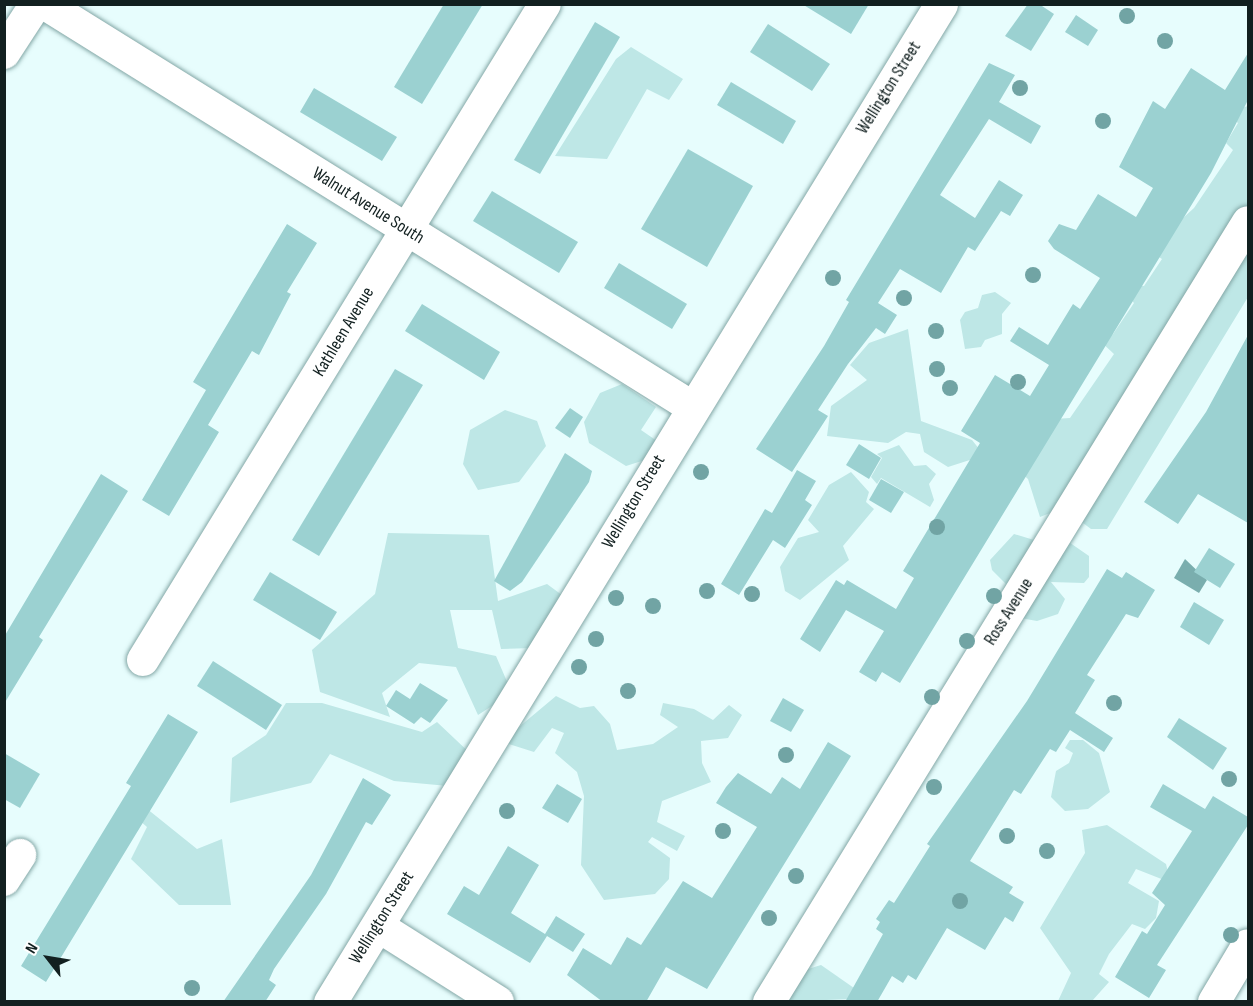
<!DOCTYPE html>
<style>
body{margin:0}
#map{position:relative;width:1253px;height:1006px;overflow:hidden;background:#e7fdfd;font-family:"Sofia Sans Condensed",sans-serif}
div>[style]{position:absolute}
.green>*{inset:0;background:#bee7e6}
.water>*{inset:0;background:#7aaeae}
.building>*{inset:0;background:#9bd1d1}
.roads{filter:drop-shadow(0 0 2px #83a7a6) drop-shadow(0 0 2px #83a7a6)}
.minor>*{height:32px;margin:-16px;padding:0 16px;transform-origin:16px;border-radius:16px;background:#fff}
.major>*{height:33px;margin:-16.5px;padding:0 16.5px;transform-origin:16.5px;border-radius:16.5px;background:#fff}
.trees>*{width:16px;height:16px;margin:-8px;border-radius:50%;background:#71a4a4}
span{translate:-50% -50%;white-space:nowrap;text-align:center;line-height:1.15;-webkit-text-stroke:5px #fff;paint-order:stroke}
.street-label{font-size:18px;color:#122020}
.frame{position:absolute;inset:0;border:6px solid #122020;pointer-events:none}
.north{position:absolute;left:18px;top:928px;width:60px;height:60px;-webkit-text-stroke:4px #fff;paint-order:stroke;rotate:301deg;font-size:16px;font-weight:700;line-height:24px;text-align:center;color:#122020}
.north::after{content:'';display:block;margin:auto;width:21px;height:27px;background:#122020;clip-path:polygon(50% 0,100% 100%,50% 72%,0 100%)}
</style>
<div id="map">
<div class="green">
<div style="clip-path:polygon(631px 47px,683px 79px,669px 100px,647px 89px,607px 159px,555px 156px,616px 59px)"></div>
<div style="clip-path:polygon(1248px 106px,1248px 297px,1107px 529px,1091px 529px,1063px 508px,1040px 517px,1028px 479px,1018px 470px,1054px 419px,1070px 418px,1114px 354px,1099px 340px,1113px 334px,1134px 303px,1123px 291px,1130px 285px,1144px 286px,1162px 259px,1148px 250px,1194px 208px,1233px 150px,1226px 143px,1238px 123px,1232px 118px,1238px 109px)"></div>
<div style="clip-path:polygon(995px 292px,1011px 303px,1002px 314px,1002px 334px,985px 340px,981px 347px,965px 349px,960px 320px,965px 312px,978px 308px,982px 295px)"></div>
<div style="clip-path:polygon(908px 329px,921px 421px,972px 440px,980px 450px,976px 458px,948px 467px,924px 452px,920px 434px,906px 432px,888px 443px,827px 436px,831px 406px,867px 380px,850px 365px,869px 343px)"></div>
<div style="clip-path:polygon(622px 384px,656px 407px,641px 430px,657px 441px,651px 458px,626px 466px,589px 443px,584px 422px,600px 393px)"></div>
<div style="clip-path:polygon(505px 410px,537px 421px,546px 446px,519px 482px,478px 490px,463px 464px,470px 430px)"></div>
<div style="clip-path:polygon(899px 445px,914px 466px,926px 465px,936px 474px,929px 484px,934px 500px,930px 507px,881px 478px,877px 484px,871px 477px,882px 458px,877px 454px)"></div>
<div style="clip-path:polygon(851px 472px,869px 492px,866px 502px,874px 509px,843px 546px,849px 560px,800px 600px,785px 591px,780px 567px,798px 538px,819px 532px,808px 520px,829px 485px)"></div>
<div style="clip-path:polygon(388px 533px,489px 535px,498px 601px,547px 584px,566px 598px,533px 648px,501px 649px,492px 610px,450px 610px,458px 648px,496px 656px,512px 693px,478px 715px,456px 667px,419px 663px,382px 693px,390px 717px,320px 692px,312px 650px,375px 594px)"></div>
<div style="clip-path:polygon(1014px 534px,1034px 540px,1048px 552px,1063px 538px,1089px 556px,1089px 577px,1084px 583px,1051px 582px,1065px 599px,1058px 614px,1037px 621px,992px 613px,1006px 584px,992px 570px,990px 560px)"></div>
<div style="clip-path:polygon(556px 696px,580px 708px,594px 706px,610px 724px,617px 750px,653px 744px,678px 727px,660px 715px,663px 703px,694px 709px,713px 720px,729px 705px,742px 715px,728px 738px,701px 741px,702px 763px,711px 782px,662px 801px,657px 822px,685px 836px,677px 851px,652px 837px,648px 842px,670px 858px,669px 879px,655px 894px,604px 900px,581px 865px,584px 796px,577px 772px,555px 753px,564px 733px,552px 728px,534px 752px,506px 743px,513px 732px)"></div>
<div style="clip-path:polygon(286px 703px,322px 703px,422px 732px,437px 722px,473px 756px,448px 786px,394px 781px,330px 754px,311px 783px,230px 803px,232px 758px,266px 735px)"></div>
<div style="clip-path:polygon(1070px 740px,1083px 740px,1099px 753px,1110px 792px,1088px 809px,1065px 811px,1051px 797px,1056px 771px,1069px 763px,1073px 753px,1065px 748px)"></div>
<div style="clip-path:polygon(146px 808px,197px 849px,222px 839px,231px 905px,179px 905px,131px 859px,147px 827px,131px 813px)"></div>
<div style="clip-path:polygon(1107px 825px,1166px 864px,1169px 876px,1164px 880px,1136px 869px,1128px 883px,1159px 901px,1156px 918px,1145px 929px,1132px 924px,1109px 954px,1099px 974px,1109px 982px,1092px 1001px,1058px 1001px,1071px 973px,1040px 928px,1085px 853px,1082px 830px)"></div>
<div style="clip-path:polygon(821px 965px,854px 988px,852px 999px,775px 1002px,792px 974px)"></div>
</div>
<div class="water">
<div style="clip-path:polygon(1185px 559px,1207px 580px,1199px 593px,1174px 578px)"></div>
</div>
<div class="building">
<div style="clip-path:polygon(444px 4px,483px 4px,422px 104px,394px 87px)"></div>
<div style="clip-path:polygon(802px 4px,869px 4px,851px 34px)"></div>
<div style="clip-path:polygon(1028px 4px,1039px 4px,1054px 14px,1031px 51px,1005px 36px)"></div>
<div style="clip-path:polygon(1076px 15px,1098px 30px,1088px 46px,1065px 32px)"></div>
<div style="clip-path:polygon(595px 22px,620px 37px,540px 174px,514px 160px)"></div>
<div style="clip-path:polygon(768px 24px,830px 64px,812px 91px,750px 52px)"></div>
<div style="clip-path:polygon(1248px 53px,1248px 100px,1211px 173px,900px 683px,882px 672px,876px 682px,859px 672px,884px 631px,846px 610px,820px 652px,800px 639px,836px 580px,844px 585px,847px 580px,896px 609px,914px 578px,903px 571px,980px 443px,961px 431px,995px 375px,1030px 396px,1049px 365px,1010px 341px,1019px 327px,1048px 345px,1073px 304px,1080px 309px,1100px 278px,1054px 249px,1048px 241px,1059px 224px,1076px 230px,1098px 194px,1136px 217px,1153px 188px,1119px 167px,1153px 101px,1165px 109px,1191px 68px,1225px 90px)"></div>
<div style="clip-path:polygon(989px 63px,1015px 75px,999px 102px,1041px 126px,1031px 144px,989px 119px,940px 195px,975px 218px,999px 180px,1023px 195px,1010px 216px,1001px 211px,975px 251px,968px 247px,941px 293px,900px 269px,878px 303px,897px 315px,885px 334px,876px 328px,848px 364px,818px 410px,828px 416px,792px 472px,756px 449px,824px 346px,849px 302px,846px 300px)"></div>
<div style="clip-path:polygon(731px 82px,796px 121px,783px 144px,717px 105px)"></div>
<div style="clip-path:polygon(314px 88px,397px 137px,382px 161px,300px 112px)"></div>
<div style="clip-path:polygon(688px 149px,753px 186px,707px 267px,641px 229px)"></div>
<div style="clip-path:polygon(492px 191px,578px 242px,559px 273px,473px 221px)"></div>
<div style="clip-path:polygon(287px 224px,317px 243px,287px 292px,291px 294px,259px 355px,252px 351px,208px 425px,219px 432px,169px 516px,142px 500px,206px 390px,193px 382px)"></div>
<div style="clip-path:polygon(619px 263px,687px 304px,672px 329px,604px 288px)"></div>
<div style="clip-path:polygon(422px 304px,500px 352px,484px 380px,405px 331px)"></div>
<div style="clip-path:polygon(1248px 335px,1248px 523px,1198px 494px,1178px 524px,1144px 502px,1206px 412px)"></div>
<div style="clip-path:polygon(395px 369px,423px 385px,319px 556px,292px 540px)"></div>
<div style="clip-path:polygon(570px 408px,583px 417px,570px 438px,555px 428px)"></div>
<div style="clip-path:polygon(859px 444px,881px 458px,869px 479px,846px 465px)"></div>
<div style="clip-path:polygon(565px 453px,592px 471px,589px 482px,522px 582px,510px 591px,494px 581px)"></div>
<div style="clip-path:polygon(797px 470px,816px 481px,805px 500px,812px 505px,785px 548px,773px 540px,739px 595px,721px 584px,765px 509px,772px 513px)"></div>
<div style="clip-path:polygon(101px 474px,128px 491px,39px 637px,43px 640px,4px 704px,4px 637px)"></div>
<div style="clip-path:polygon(881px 479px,904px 492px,891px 513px,869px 500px)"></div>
<div style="clip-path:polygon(1209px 548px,1235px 564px,1220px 588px,1194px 572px)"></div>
<div style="clip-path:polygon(1107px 569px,1122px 578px,1126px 572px,1155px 590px,1138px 618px,1126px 614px,1087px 675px,1095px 680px,1075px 713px,1113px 738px,1104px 752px,1070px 730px,1056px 752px,1050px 749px,1021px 794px,1014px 790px,970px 861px,1013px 887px,1009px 893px,1024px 902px,1013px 922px,1005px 917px,985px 950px,947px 928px,916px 980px,908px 975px,903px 983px,892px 976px,877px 1002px,845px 1002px,883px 934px,876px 929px,880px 922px,876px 919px,889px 900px,894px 903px,930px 846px,927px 844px,1027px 701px)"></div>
<div style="clip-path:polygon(270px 572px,337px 612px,320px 640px,253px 600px)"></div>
<div style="clip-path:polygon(1194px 602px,1224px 620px,1209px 645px,1180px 627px)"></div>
<div style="clip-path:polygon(213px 661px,282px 705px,266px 730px,197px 686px)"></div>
<div style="clip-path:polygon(420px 683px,448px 700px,430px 723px,421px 717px,414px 724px,386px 706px,396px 690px,410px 699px)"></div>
<div style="clip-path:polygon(783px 698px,804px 710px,791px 732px,770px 721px)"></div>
<div style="clip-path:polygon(168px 714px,198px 732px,46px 982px,21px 966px,131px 786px,126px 783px)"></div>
<div style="clip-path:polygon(1179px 718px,1227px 748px,1213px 770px,1167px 737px)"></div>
<div style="clip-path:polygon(828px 742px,851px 756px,707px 989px,666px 967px,646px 1002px,603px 1002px,567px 975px,583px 948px,611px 965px,627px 937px,641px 945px,683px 881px,712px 898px,757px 827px,716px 803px,726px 787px,738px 773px,771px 794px,782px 777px,800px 789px)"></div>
<div style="clip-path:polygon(4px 753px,40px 774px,20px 808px,4px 799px)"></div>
<div style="clip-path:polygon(363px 778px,391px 795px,372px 825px,366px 822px,326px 894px,274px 969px,269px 980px,276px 985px,265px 1002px,223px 1002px,311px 875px)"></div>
<div style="clip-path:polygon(557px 784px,582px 799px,568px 823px,542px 808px)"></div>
<div style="clip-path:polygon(1163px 784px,1205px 809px,1213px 796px,1248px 817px,1248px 825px,1157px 965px,1166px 970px,1149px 998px,1115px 977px,1142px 931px,1147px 934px,1165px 905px,1152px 893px,1192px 831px,1150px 807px)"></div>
<div style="clip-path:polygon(508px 846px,539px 865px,511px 913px,545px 934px,556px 916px,585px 934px,573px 952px,547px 936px,530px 963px,447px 914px,464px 886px,479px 895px)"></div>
</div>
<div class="roads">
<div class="minor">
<div style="left:45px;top:4px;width:762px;rotate:31.92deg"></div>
<div style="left:4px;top:53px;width:59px;rotate:-56.9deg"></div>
<div style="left:143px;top:660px;width:769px;rotate:-58.5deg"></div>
<div style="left:4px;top:880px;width:30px;rotate:-57deg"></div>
<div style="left:378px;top:926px;width:142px;rotate:32.3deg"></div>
<div style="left:769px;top:1002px;width:915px;rotate:-58.45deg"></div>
<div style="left:1214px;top:1002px;width:66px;rotate:-59.2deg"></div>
</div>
<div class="major">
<div style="left:330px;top:1002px;width:1170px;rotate:-58.52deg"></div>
</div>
</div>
<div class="trees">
<div style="left:1127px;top:16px"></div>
<div style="left:1165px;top:41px"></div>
<div style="left:1020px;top:88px"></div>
<div style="left:1103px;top:121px"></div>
<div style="left:1033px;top:275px"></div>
<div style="left:833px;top:278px"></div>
<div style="left:904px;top:298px"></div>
<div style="left:936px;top:331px"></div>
<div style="left:937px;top:369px"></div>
<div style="left:1018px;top:382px"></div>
<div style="left:950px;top:388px"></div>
<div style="left:701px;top:472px"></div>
<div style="left:937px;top:527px"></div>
<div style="left:707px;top:591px"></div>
<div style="left:752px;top:594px"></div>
<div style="left:994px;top:596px"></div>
<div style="left:616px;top:598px"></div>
<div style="left:653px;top:606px"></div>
<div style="left:596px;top:639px"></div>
<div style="left:967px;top:641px"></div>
<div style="left:579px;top:667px"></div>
<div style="left:628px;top:691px"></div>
<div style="left:932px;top:697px"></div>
<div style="left:1114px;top:703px"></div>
<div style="left:786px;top:755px"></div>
<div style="left:1229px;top:779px"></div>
<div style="left:934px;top:787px"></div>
<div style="left:507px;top:811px"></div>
<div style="left:723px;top:831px"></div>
<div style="left:1007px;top:836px"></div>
<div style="left:1047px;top:851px"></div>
<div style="left:796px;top:876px"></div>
<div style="left:960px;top:901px"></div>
<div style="left:769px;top:918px"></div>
<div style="left:1231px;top:935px"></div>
<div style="left:192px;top:988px"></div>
</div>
<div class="street-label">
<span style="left:889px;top:88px;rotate:-58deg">Wellington Street</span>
<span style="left:368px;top:206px;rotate:32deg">Walnut Avenue South</span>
<span style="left:344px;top:332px;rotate:-59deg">Kathleen Avenue</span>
<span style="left:634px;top:502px;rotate:-59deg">Wellington Street</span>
<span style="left:1009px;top:612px;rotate:-58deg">Ross Avenue</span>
<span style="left:382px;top:918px;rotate:-58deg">Wellington Street</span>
</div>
<div class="frame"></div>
<div class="north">N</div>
</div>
